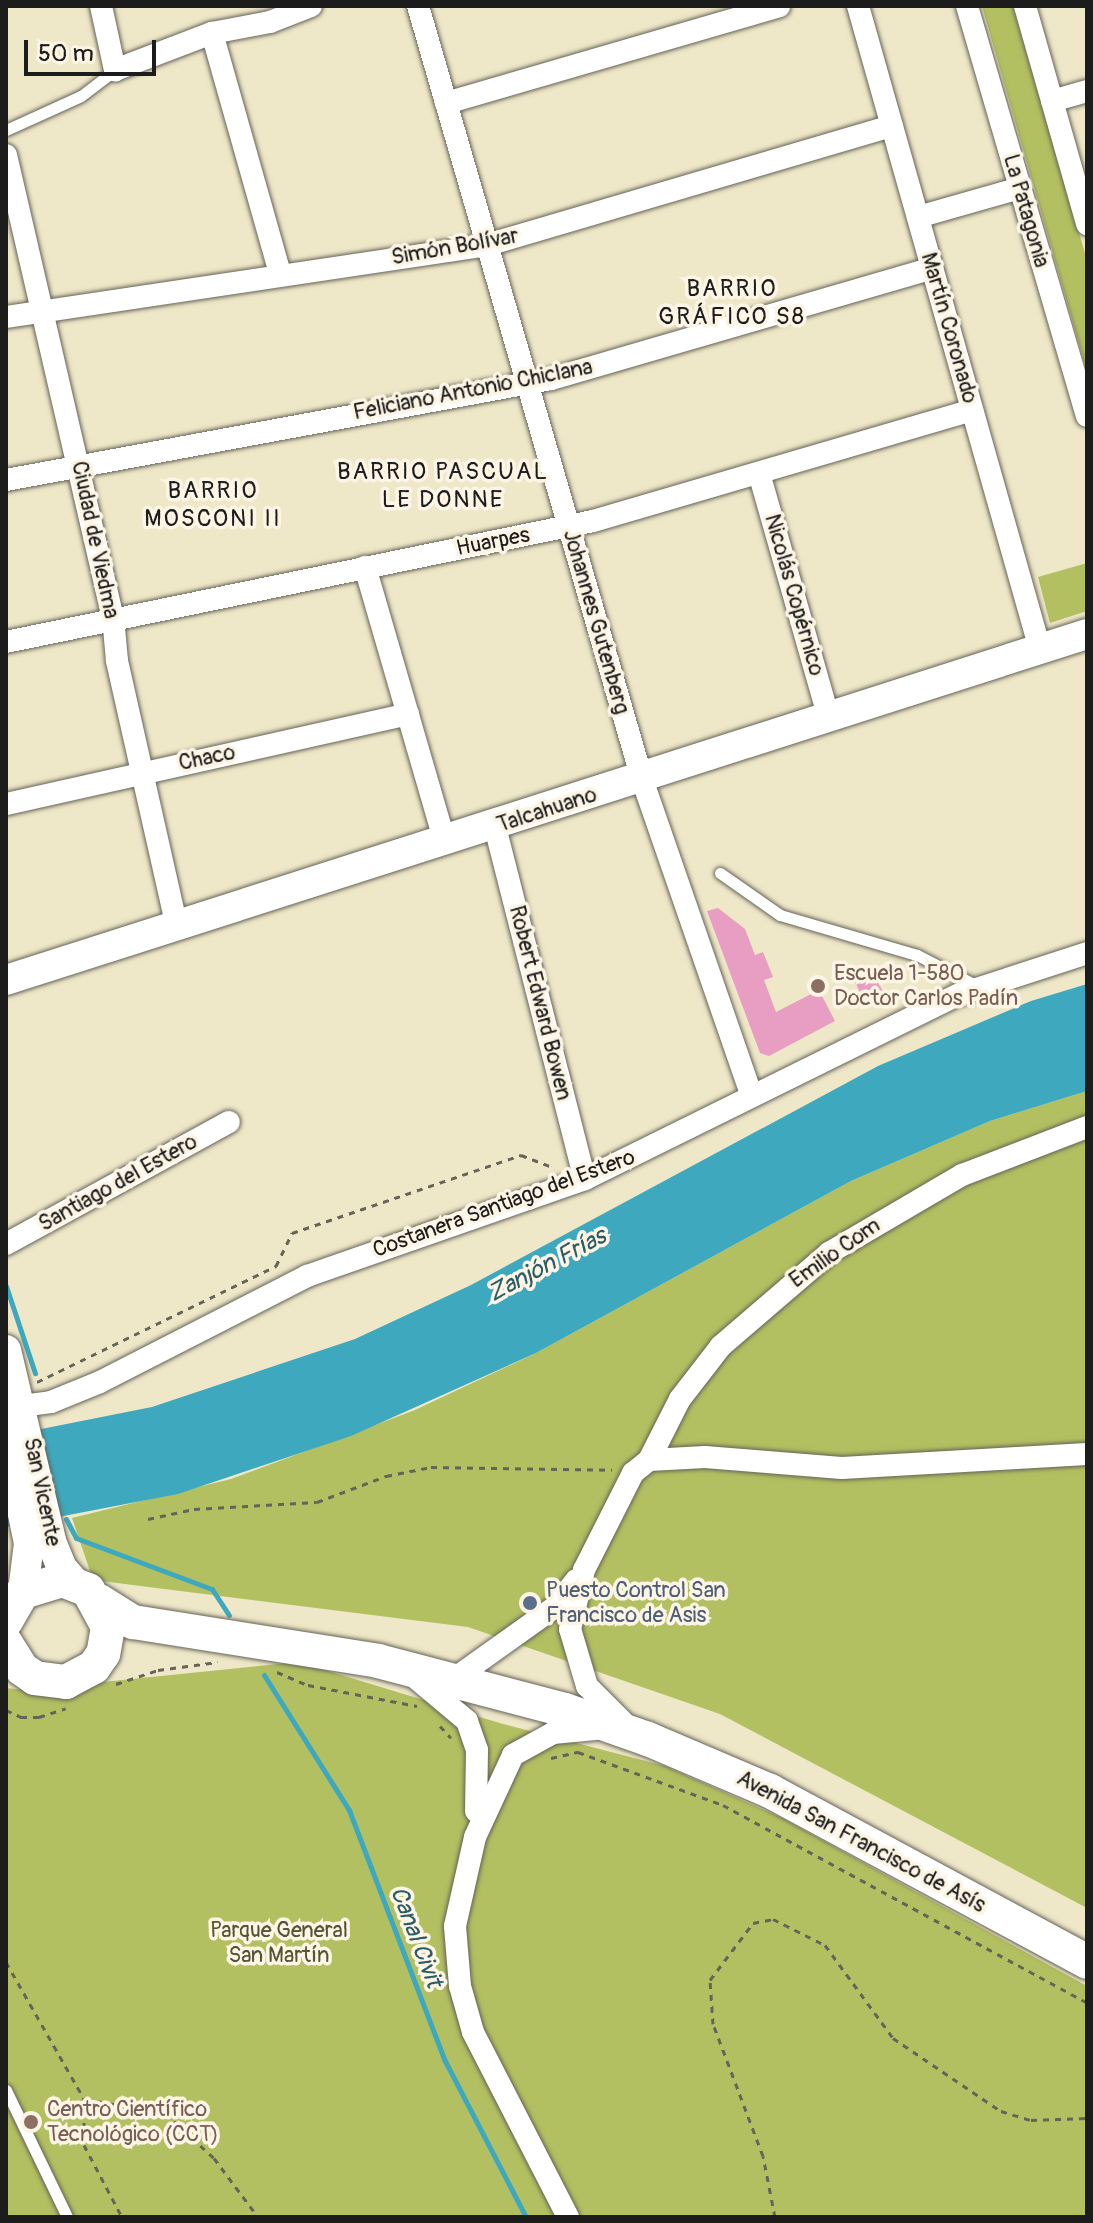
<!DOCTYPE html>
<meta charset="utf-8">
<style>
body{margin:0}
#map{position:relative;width:1093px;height:2223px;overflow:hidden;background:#eee7c8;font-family:Pangolin,sans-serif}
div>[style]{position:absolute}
.green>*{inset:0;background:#b3c061}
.water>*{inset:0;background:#3ea9be}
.stream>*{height:5px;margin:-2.5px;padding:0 2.5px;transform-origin:2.5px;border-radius:2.5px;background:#3ea9be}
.building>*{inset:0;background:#e79ec2}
.path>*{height:3px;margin-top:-1.5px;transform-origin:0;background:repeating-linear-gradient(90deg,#666358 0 6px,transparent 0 12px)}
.roads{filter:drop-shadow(0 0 2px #666358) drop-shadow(0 0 2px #666358)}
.lane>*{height:11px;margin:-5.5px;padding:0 5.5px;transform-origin:5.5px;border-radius:5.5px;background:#fff}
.street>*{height:22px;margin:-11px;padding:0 11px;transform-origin:11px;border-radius:11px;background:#fff}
.secondary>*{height:30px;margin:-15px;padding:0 15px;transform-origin:15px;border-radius:15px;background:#fff}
.primary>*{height:34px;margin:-17px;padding:0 17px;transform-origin:17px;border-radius:17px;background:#fff}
.dots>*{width:22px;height:22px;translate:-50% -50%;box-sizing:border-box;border:4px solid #fcf5e5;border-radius:50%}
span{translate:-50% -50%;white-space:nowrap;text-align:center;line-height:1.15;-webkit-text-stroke:7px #fcf5e5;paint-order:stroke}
.street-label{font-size:22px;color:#1c1c1c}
.education-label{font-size:22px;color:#785e54}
.left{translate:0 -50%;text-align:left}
.service-label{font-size:22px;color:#4e5e75}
.park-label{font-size:22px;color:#515534}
.neighbourhood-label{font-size:24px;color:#1c1c1c;letter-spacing:2px}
.water-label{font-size:24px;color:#2b5b65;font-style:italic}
.frame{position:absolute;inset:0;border:8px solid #1c1c1c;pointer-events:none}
.scale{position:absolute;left:24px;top:40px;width:132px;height:36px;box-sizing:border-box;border:4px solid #1c1c1c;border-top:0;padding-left:10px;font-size:24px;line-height:28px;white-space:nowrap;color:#1c1c1c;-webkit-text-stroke:6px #fcf5e5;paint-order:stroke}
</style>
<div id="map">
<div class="green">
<div style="clip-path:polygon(982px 6px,1013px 6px,1087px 260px,1087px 371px)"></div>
<div style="clip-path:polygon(1087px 563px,1087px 611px,1050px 623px,1038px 577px)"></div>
<div style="clip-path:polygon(1087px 1091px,1087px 1908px,720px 1714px,468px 1627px,93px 1580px,72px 1518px,231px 1479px,415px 1410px,536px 1353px,851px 1181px,990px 1121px)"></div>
<div style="clip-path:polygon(298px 1662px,503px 1724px,665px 1766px,782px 1818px,1087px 1986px,1087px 2217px,6px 2217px,6px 1688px,25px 1690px)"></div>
</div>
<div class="water">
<div style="clip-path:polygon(1087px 984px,1087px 1091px,990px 1121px,851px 1181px,536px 1353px,351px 1436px,178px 1494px,6px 1527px,6px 1436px,152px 1407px,355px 1339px,471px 1285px,878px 1066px,1031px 1001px)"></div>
</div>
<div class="stream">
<div style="left:6px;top:1286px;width:92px;rotate:71.6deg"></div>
<div style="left:66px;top:1519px;width:21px;rotate:62deg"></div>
<div style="left:76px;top:1538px;width:145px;rotate:20.6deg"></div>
<div style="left:212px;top:1589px;width:31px;rotate:57deg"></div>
<div style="left:264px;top:1675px;width:160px;rotate:57.8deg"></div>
<div style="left:349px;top:1810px;width:267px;rotate:69.1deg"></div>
<div style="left:444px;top:2059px;width:178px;rotate:62.6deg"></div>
</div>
<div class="building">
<div style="clip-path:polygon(718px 908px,745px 929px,755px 955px,763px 952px,773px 977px,764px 980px,776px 1012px,819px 990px,835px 1021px,769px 1056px,760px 1053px,707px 911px)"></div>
<div style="clip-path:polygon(873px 973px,885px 995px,866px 1005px,855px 982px)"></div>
</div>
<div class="path">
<div style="left:37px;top:1382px;width:266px;rotate:-25.9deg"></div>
<div style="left:276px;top:1266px;width:37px;rotate:-64deg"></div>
<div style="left:292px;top:1233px;width:242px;rotate:-18.8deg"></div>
<div style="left:521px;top:1155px;width:36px;rotate:21deg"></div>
<div style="left:148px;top:1519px;width:47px;rotate:-12.3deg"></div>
<div style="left:194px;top:1509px;width:123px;rotate:-3.3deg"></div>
<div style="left:317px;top:1502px;width:74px;rotate:-20.6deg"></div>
<div style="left:386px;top:1476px;width:46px;rotate:-11.3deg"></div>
<div style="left:431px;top:1467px;width:181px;rotate:0.9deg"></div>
<div style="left:277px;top:1672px;width:34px;rotate:23deg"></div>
<div style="left:308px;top:1685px;width:111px;rotate:10.9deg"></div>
<div style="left:116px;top:1684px;width:44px;rotate:-18.4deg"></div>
<div style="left:158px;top:1670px;width:60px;rotate:-7.7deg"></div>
<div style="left:6px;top:1710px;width:17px;rotate:25deg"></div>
<div style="left:21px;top:1717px;width:18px"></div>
<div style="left:39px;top:1717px;width:28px;rotate:-18deg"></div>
<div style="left:440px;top:1726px;width:16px;rotate:47deg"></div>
<div style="left:551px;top:1758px;width:28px;rotate:-13deg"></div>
<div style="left:578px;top:1752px;width:154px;rotate:20.1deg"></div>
<div style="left:723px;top:1805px;width:414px;rotate:28.5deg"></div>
<div style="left:6px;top:1962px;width:158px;rotate:60.3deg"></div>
<div style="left:84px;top:2099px;width:82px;rotate:9.8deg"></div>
<div style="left:165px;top:2113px;width:67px;rotate:42.6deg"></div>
<div style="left:214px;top:2158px;width:74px;rotate:53.3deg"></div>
<div style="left:84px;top:2099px;width:46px;rotate:90deg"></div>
<div style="left:84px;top:2145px;width:81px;rotate:62.2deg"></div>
<div style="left:775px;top:2217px;width:62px;rotate:-101.1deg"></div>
<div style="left:763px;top:2156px;width:141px;rotate:-110.7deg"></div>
<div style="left:713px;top:2024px;width:44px;rotate:-93.9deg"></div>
<div style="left:710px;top:1980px;width:71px;rotate:-53deg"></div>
<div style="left:753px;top:1923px;width:20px;rotate:-11deg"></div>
<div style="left:773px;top:1919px;width:58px;rotate:26.6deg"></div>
<div style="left:825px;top:1945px;width:115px;rotate:53.8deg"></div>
<div style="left:893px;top:2038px;width:130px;rotate:34.1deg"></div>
<div style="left:1001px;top:2111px;width:31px;rotate:17deg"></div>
<div style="left:1031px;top:2120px;width:56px;rotate:-2deg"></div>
</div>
<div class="roads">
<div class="lane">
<div style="left:6px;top:130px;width:82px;rotate:-24.4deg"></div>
<div style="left:81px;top:96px;width:43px;rotate:-37.4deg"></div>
<div style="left:720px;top:873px;width:73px;rotate:35deg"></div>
<div style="left:780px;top:915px;width:143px;rotate:16.3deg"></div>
<div style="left:917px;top:955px;width:68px;rotate:27.3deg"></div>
<div style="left:6px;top:2090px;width:141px;rotate:64.3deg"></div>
</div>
<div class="street">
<div style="left:101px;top:6px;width:66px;rotate:77.7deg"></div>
<div style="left:115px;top:70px;width:104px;rotate:-20.9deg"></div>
<div style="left:212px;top:33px;width:59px;rotate:-10.7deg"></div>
<div style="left:270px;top:22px;width:44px;rotate:-21.3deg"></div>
<div style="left:418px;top:6px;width:805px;rotate:73.84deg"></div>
<div style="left:642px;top:779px;width:333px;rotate:70.9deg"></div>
<div style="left:858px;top:6px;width:668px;rotate:74.2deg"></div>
<div style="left:967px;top:6px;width:427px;rotate:73.7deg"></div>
<div style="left:1025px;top:6px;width:227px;rotate:74.1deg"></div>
<div style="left:212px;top:33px;width:250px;rotate:74.2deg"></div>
<div style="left:1052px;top:101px;width:36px;rotate:-16deg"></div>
<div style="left:446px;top:103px;width:347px;rotate:-16.2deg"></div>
<div style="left:6px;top:155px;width:474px;rotate:77deg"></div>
<div style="left:113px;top:617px;width:44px;rotate:84.8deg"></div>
<div style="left:117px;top:661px;width:273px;rotate:77.3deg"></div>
<div style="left:918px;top:217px;width:106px;rotate:-15.9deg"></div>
<div style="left:6px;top:317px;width:486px;rotate:-8.5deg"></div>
<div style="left:487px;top:245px;width:422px;rotate:-16.4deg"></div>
<div style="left:759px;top:473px;width:255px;rotate:74.1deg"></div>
<div style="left:6px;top:480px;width:554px;rotate:-10.5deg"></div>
<div style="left:551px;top:379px;width:397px;rotate:-16.2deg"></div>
<div style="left:365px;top:567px;width:287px;rotate:73.8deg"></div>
<div style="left:6px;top:642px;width:599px;rotate:-11.65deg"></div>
<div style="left:593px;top:521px;width:395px;rotate:-16.3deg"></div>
<div style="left:6px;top:804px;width:412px;rotate:-12.6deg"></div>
<div style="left:495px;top:827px;width:363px;rotate:75.7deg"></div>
<div style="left:6px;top:1244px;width:254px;rotate:-28.7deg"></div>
<div style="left:7px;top:1408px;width:44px;rotate:-7.8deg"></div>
<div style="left:51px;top:1402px;width:53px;rotate:-22.2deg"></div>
<div style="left:100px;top:1382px;width:233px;rotate:-27.1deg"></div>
<div style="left:307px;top:1276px;width:294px;rotate:-19.2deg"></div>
<div style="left:585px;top:1179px;width:416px;rotate:-26.3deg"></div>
<div style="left:958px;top:995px;width:136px;rotate:-18deg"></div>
<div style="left:649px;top:1460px;width:68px;rotate:-63.1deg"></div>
<div style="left:680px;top:1399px;width:67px;rotate:-52.3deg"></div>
<div style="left:721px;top:1346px;width:143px;rotate:-40.7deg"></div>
<div style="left:829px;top:1253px;width:154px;rotate:-30.4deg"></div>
<div style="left:962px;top:1175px;width:134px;rotate:-21deg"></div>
<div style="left:417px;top:1679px;width:65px;rotate:40deg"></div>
<div style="left:467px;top:1721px;width:31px;rotate:71deg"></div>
<div style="left:477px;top:1750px;width:61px;rotate:90.9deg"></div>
<div style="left:454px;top:1679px;width:124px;rotate:-35.5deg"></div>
<div style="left:555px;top:1607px;width:34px;rotate:-52deg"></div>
<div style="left:624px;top:1723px;width:52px;rotate:-135deg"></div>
<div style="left:587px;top:1686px;width:59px;rotate:-106.6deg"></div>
<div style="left:570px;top:1629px;width:61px;rotate:-76.7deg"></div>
<div style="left:584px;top:1570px;width:109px;rotate:-63.2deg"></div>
<div style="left:633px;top:1473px;width:21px;rotate:-39deg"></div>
<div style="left:649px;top:1460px;width:56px;rotate:-3.1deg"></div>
<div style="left:705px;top:1457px;width:137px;rotate:4.6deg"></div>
<div style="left:842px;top:1468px;width:245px;rotate:-3.3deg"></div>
<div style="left:568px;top:2217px;width:208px;rotate:-117.2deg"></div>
<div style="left:473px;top:2032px;width:48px;rotate:-105.8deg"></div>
<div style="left:460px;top:1986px;width:60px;rotate:-94.8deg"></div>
<div style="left:455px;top:1926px;width:91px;rotate:-77.3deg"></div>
<div style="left:475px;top:1837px;width:90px;rotate:-65.1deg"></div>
<div style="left:513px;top:1755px;width:46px;rotate:-28.8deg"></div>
<div style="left:553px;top:1733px;width:42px;rotate:-5.4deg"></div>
</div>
<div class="secondary">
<div style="left:6px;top:980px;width:1135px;rotate:-17.75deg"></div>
<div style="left:6px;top:1350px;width:196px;rotate:76.7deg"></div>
<div style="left:51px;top:1541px;width:29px;rotate:68deg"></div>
<div style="left:62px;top:1568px;width:20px;rotate:49deg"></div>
<div style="left:6px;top:1433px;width:112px;rotate:78.2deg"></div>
<div style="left:29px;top:1543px;width:49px;rotate:97deg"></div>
</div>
<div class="primary">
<div style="left:99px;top:1601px;width:40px;rotate:32deg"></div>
<div style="left:133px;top:1622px;width:248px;rotate:9deg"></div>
<div style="left:378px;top:1661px;width:193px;rotate:14.7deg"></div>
<div style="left:565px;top:1710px;width:88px;rotate:19.3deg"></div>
<div style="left:648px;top:1739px;width:133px;rotate:23.1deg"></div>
<div style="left:770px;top:1791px;width:360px;rotate:28.3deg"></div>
<div style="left:6px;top:1621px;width:34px;rotate:-60deg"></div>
<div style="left:23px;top:1592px;width:41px;rotate:-17.1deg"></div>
<div style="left:62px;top:1580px;width:28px;rotate:21deg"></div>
<div style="left:88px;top:1590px;width:42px;rotate:61.6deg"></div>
<div style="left:108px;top:1627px;width:27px;rotate:100deg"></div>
<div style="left:103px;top:1654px;width:16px;rotate:125deg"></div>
<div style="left:94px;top:1667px;width:32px;rotate:152deg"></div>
<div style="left:66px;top:1682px;width:31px;rotate:-173deg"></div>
<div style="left:35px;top:1678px;width:16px;rotate:-145deg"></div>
<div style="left:22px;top:1669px;width:31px;rotate:-122deg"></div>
</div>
</div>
<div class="dots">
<div style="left:818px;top:986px;background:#8d6e63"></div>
<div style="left:530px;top:1603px;background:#5c6f8a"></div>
<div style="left:31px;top:2122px;background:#8d6e63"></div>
</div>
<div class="street-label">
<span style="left:1026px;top:211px;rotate:74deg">La Patagonia</span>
<span style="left:455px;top:247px;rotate:-10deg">Simón Bolívar</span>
<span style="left:949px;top:328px;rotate:74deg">Martín Coronado</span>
<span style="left:473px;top:390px;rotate:-11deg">Feliciano Antonio Chiclana</span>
<span style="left:95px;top:540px;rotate:78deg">Ciudad de Viedma</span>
<span style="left:493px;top:542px;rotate:-11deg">Huarpes</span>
<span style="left:794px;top:595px;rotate:74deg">Nicolás Copérnico</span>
<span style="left:596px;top:622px;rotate:74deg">Johannes Gutenberg</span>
<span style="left:207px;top:758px;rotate:-12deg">Chaco</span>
<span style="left:547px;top:810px;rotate:-18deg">Talcahuano</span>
<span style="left:540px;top:1003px;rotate:76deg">Robert Edward Bowen</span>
<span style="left:118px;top:1183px;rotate:-29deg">Santiago del Estero</span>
<span style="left:504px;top:1204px;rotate:-20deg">Costanera Santiago del Estero</span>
<span style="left:835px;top:1253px;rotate:-35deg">Emilio Com</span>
<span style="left:42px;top:1492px;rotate:78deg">San Vicente</span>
<span style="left:861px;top:1842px;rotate:28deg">Avenida San Francisco de Asís</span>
</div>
<div class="education-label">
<span class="left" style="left:834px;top:986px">Escuela 1-580<br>Doctor Carlos Padín</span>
<span class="left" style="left:47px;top:2122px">Centro Científico<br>Tecnológico (CCT)</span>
</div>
<div class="service-label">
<span class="left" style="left:546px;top:1603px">Puesto Control San<br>Francisco de Asis</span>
</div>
<div class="park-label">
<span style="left:279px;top:1943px">Parque General<br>San Martín</span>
</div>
<div class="neighbourhood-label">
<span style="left:732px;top:303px">BARRIO<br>GRÁFICO S8</span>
<span style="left:443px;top:486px">BARRIO PASCUAL<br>LE DONNE</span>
<span style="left:213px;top:505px">BARRIO<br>MOSCONI II</span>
</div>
<div class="water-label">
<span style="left:547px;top:1265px;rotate:-28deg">Zanjón Frías</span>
<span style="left:416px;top:1937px;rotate:69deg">Canal Civit</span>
</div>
<div class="frame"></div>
<div class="scale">50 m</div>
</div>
